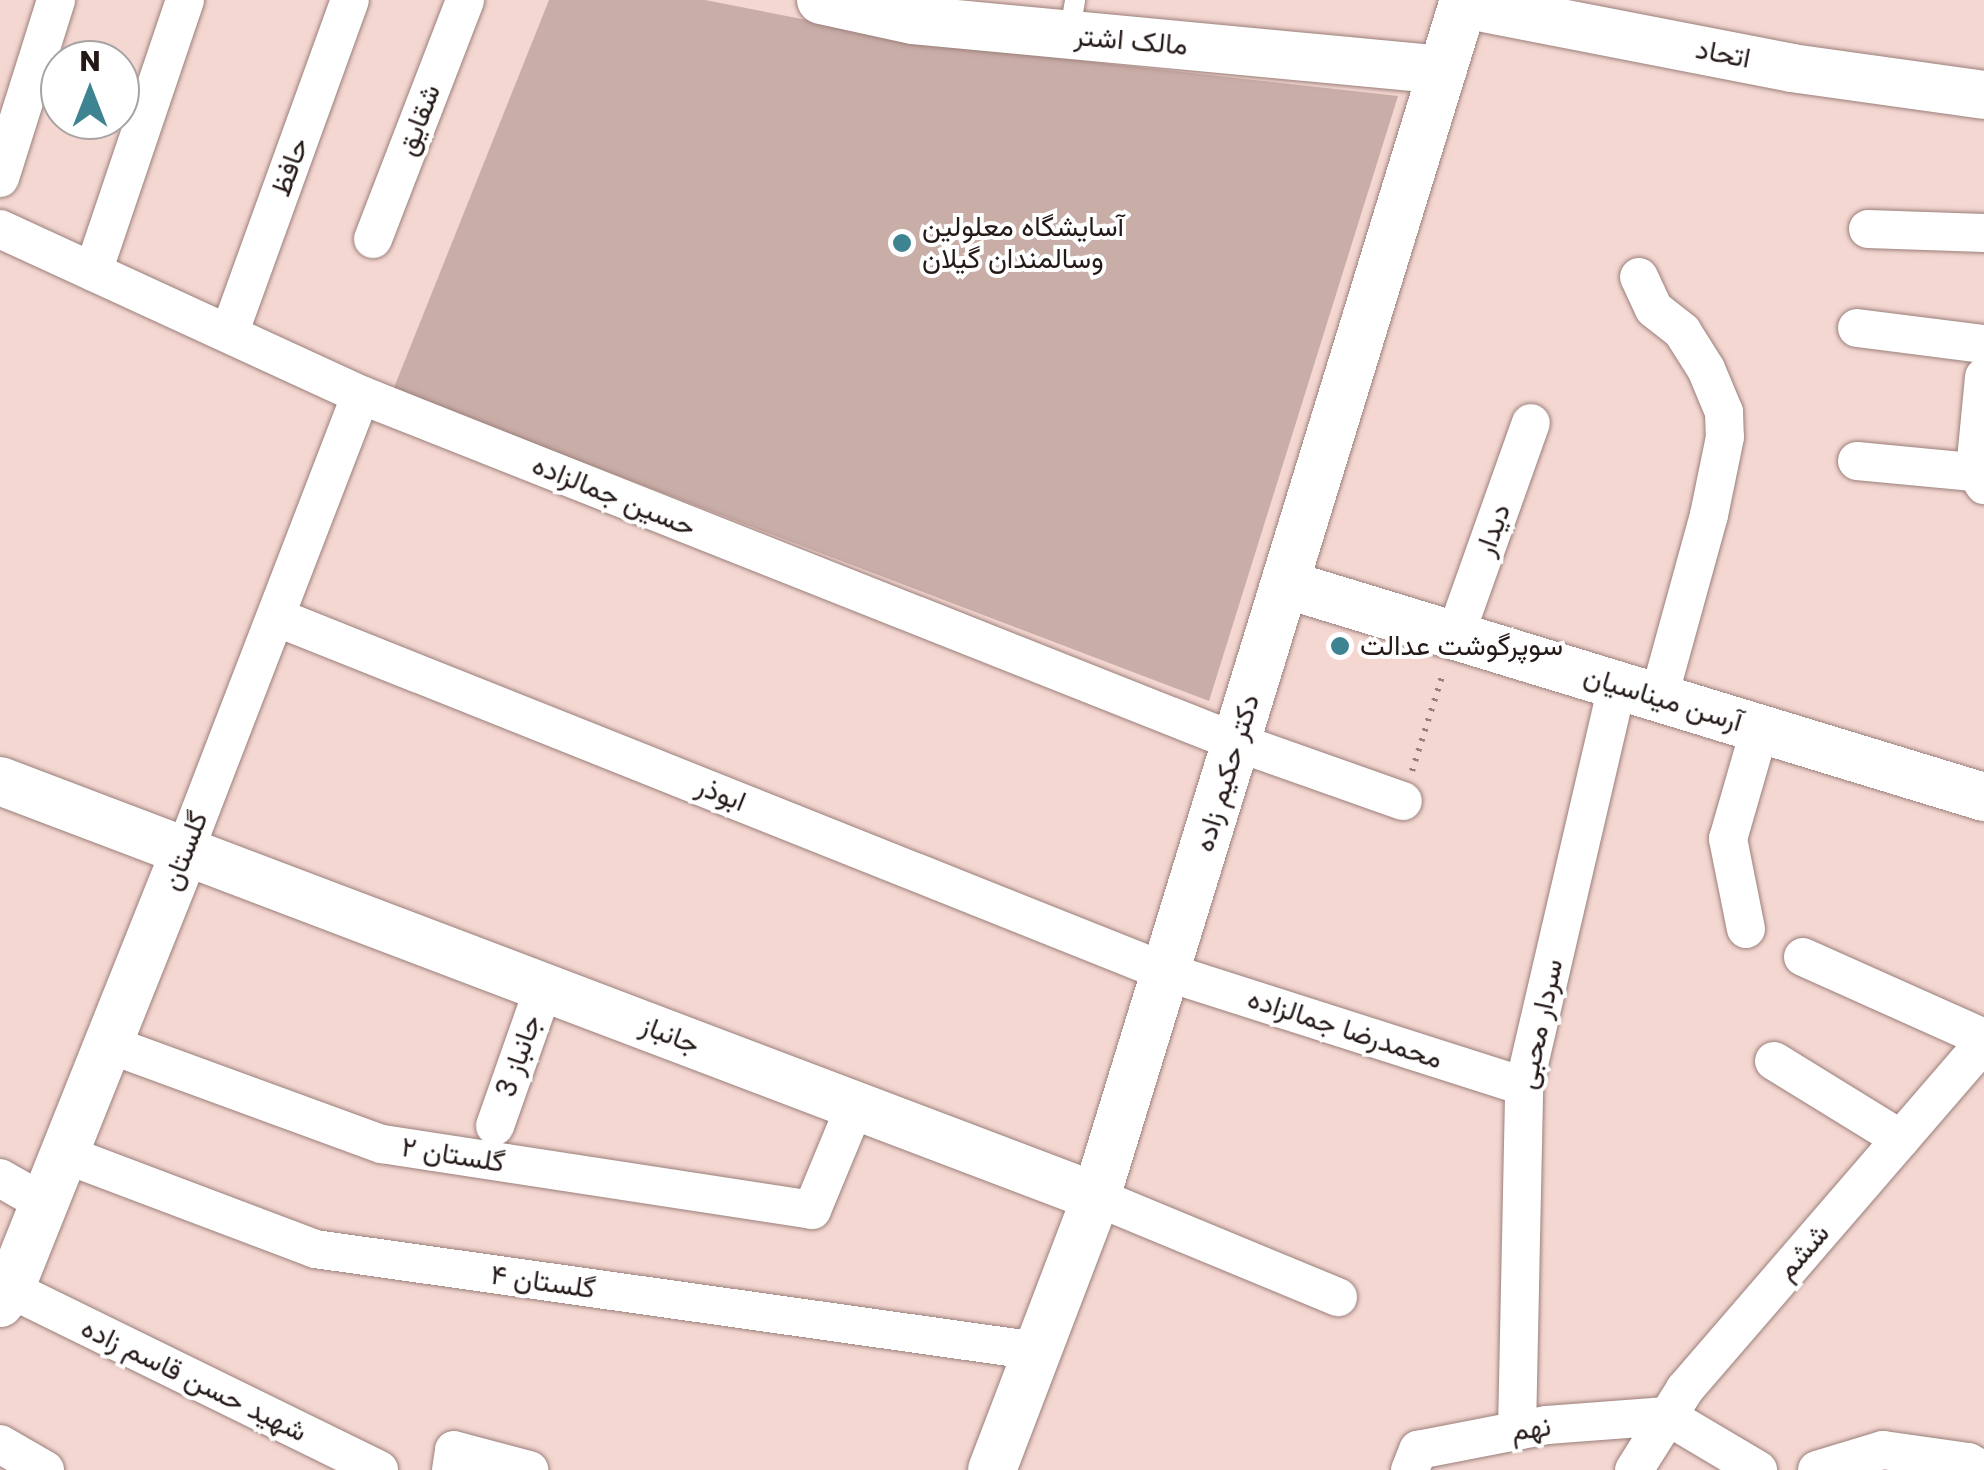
<!DOCTYPE html>
<meta charset="utf-8">
<style>
body{margin:0}
#map{position:relative;width:1984px;height:1470px;overflow:hidden;background:#f4d7d1;font-family:Poppins,Vazirmatn,sans-serif}
div>[style]{position:absolute}
.building>*{inset:0;background:#c9ada7}
.path>*{height:6px;margin-top:-3px;transform-origin:0;background:repeating-linear-gradient(90deg,#947f7b 0 2.5px,transparent 0 10.5px)}
.roads{filter:drop-shadow(0 0 2px #9a7f7a) drop-shadow(0 0 2px #9a7f7a)}
.service>*{height:20px;margin:-10px;padding:0 10px;transform-origin:10px;border-radius:10px;background:#fff}
.minor>*{height:38px;margin:-19px;padding:0 19px;transform-origin:19px;border-radius:19px;background:#fff}
.tertiary>*{height:48px;margin:-24px;padding:0 24px;transform-origin:24px;border-radius:24px;background:#fff}
.dots>*{width:28px;height:28px;translate:-50% -50%;box-sizing:border-box;border:5px solid #fff;border-radius:50%}
span{translate:-50% -50%;white-space:nowrap;text-align:center;line-height:1.15;-webkit-text-stroke:8px #fff;paint-order:stroke}
.street-label{font-size:28px;color:#241917}
.poi-label{font-size:28px;color:#241917}
.left{translate:0 -50%;text-align:left}
.north{position:absolute;left:40px;top:40px;width:100px;height:100px;box-sizing:border-box;background:#fff;border:2px solid #a7a3a2;border-radius:50%;rotate:0deg;font-size:28px;font-weight:700;line-height:40px;text-align:center;color:#241917}
.north::after{content:'';display:block;margin:auto;width:35px;height:45px;background:#3e8391;clip-path:polygon(50% 0,100% 100%,50% 72%,0 100%)}
</style>
<div id="map">
<div class="building">
<div style="clip-path:polygon(549px 0,705px 0,930px 44px,1398px 96px,1209px 701px,393px 390px)"></div>
</div>
<div class="path">
<div style="left:1412px;top:771px;width:103px;rotate:-72.4deg"></div>
</div>
<div class="roads">
<div class="service">
<div style="left:1069px;top:35px;width:36px;rotate:-80deg"></div>
</div>
<div class="minor">
<div style="left:0;top:178px;width:187px;rotate:-72.5deg"></div>
<div style="left:0;top:229px;width:397px;rotate:24.7deg"></div>
<div style="left:361px;top:395px;width:941px;rotate:21.63deg"></div>
<div style="left:1236px;top:742px;width:177px;rotate:19.5deg"></div>
<div style="left:1868px;top:229px;width:116px;rotate:2deg"></div>
<div style="left:373px;top:239px;width:256px;rotate:-68.9deg"></div>
<div style="left:93px;top:272px;width:287px;rotate:-71.3deg"></div>
<div style="left:1639px;top:277px;width:35px;rotate:65deg"></div>
<div style="left:1654px;top:309px;width:36px;rotate:38deg"></div>
<div style="left:1682px;top:331px;width:45px;rotate:57.7deg"></div>
<div style="left:1706px;top:369px;width:47px;rotate:67.3deg"></div>
<div style="left:1724px;top:412px;width:25px;rotate:88deg"></div>
<div style="left:1725px;top:437px;width:80px;rotate:101.6deg"></div>
<div style="left:1709px;top:515px;width:189px;rotate:105.4deg"></div>
<div style="left:1857px;top:328px;width:128px;rotate:7.2deg"></div>
<div style="left:229px;top:334px;width:355px;rotate:-70.1deg"></div>
<div style="left:1984px;top:377px;width:94px;rotate:95.5deg"></div>
<div style="left:1975px;top:471px;width:17px;rotate:57deg"></div>
<div style="left:1857px;top:461px;width:128px;rotate:5.4deg"></div>
<div style="left:276px;top:617px;width:958px;rotate:21.75deg"></div>
<div style="left:1166px;top:972px;width:376px;rotate:17.7deg"></div>
<div style="left:1455px;top:636px;width:226px;rotate:-70.4deg"></div>
<div style="left:184px;top:853px;width:491px;rotate:-68.9deg"></div>
<div style="left:1746px;top:929px;width:92px;rotate:-101.3deg"></div>
<div style="left:1728px;top:839px;width:116px;rotate:-73.9deg"></div>
<div style="left:1803px;top:957px;width:198px;rotate:24.1deg"></div>
<div style="left:108px;top:1044px;width:292px;rotate:20.1deg"></div>
<div style="left:382px;top:1144px;width:435px;rotate:8.7deg"></div>
<div style="left:812px;top:1210px;width:113px;rotate:-67.5deg"></div>
<div style="left:1774px;top:1061px;width:149px;rotate:31.6deg"></div>
<div style="left:495px;top:1126px;width:147px;rotate:-70.6deg"></div>
<div style="left:64px;top:1154px;width:268px;rotate:20.7deg"></div>
<div style="left:315px;top:1249px;width:729px;rotate:8.04deg"></div>
<div style="left:0;top:1178px;width:51px;rotate:29.6deg"></div>
<div style="left:1096px;top:1197px;width:262px;rotate:22.5deg"></div>
<div style="left:10px;top:1289px;width:411px;rotate:26.1deg"></div>
<div style="left:1517px;top:1431px;width:345px;rotate:-88.8deg"></div>
<div style="left:1524px;top:1086px;width:412px;rotate:-76.9deg"></div>
<div style="left:0;top:1444px;width:52px;rotate:30deg"></div>
<div style="left:451px;top:1470px;width:20px;rotate:-81deg"></div>
<div style="left:454px;top:1450px;width:78px;rotate:14.9deg"></div>
<div style="left:1410px;top:1470px;width:22px;rotate:-68deg"></div>
<div style="left:1418px;top:1450px;width:131px;rotate:-11deg"></div>
<div style="left:1547px;top:1425px;width:120px;rotate:-4.3deg"></div>
<div style="left:1667px;top:1416px;width:106px;rotate:30.7deg"></div>
<div style="left:1634px;top:1470px;width:96px;rotate:-57.8deg"></div>
<div style="left:1685px;top:1389px;width:457px;rotate:-49.2deg"></div>
<div style="left:1817px;top:1470px;width:69px;rotate:-16.9deg"></div>
<div style="left:1883px;top:1450px;width:86px;rotate:8deg"></div>
<div style="left:1968px;top:1462px;width:17px;rotate:28deg"></div>
</div>
<div class="tertiary">
<div style="left:821px;top:0;width:94px;rotate:12.3deg"></div>
<div style="left:913px;top:20px;width:532px;rotate:5.39deg"></div>
<div style="left:1463px;top:4px;width:335px;rotate:11deg"></div>
<div style="left:1792px;top:68px;width:194px;rotate:8deg"></div>
<div style="left:1285px;top:584px;width:731px;rotate:16.95deg"></div>
<div style="left:0;top:781px;width:1172px;rotate:20.78deg"></div>
<div style="left:0;top:1303px;width:17px;rotate:-54deg"></div>
<div style="left:10px;top:1289px;width:469px;rotate:-68.2deg"></div>
<div style="left:992px;top:1470px;width:292px;rotate:-69.1deg"></div>
<div style="left:1096px;top:1197px;width:1252px;rotate:-72.91deg"></div>
</div>
</div>
<div class="dots">
<div style="left:902px;top:243px;background:#3e8391"></div>
<div style="left:1340px;top:646px;background:#3e8391"></div>
</div>
<div class="street-label">
<span style="left:1131px;top:41px;rotate:5deg">مالک اشتر</span>
<span style="left:1723px;top:54px;rotate:11deg">اتحاد</span>
<span style="left:419px;top:120px;rotate:-69deg">شقایق</span>
<span style="left:290px;top:167px;rotate:-70deg">حافظ</span>
<span style="left:614px;top:496px;rotate:22deg">حسین جمالزاده</span>
<span style="left:1493px;top:530px;rotate:-70deg">دیدار</span>
<span style="left:1663px;top:699px;rotate:17deg">آرسن میناسیان</span>
<span style="left:1227px;top:773px;rotate:-73deg">دکتر حکیم زاده</span>
<span style="left:721px;top:794px;rotate:22deg">ابوذر</span>
<span style="left:185px;top:851px;rotate:-69deg">گلستان</span>
<span style="left:1540px;top:1024px;rotate:-78deg">سردار محبی</span>
<span style="left:1345px;top:1029px;rotate:18deg">محمدرضا جمالزاده</span>
<span style="left:670px;top:1035px;rotate:21deg">جانباز</span>
<span style="left:519px;top:1056px;rotate:-71deg">جانباز 3</span>
<span style="left:453px;top:1155px;rotate:9deg">گلستان ۲</span>
<span style="left:1803px;top:1252px;rotate:-49deg">ششم</span>
<span style="left:543px;top:1282px;rotate:8deg">گلستان ۴</span>
<span style="left:194px;top:1380px;rotate:26deg">شهید حسن قاسم زاده</span>
<span style="left:1531px;top:1429px;rotate:-9deg">نهم</span>
</div>
<div class="poi-label">
<span class="left" style="left:922px;top:243px">آسایشگاه معلولین<br>وسالمندان گیلان</span>
<span class="left" style="left:1360px;top:646px">سوپرگوشت عدالت</span>
</div>
<div class="north">N</div>
</div>
